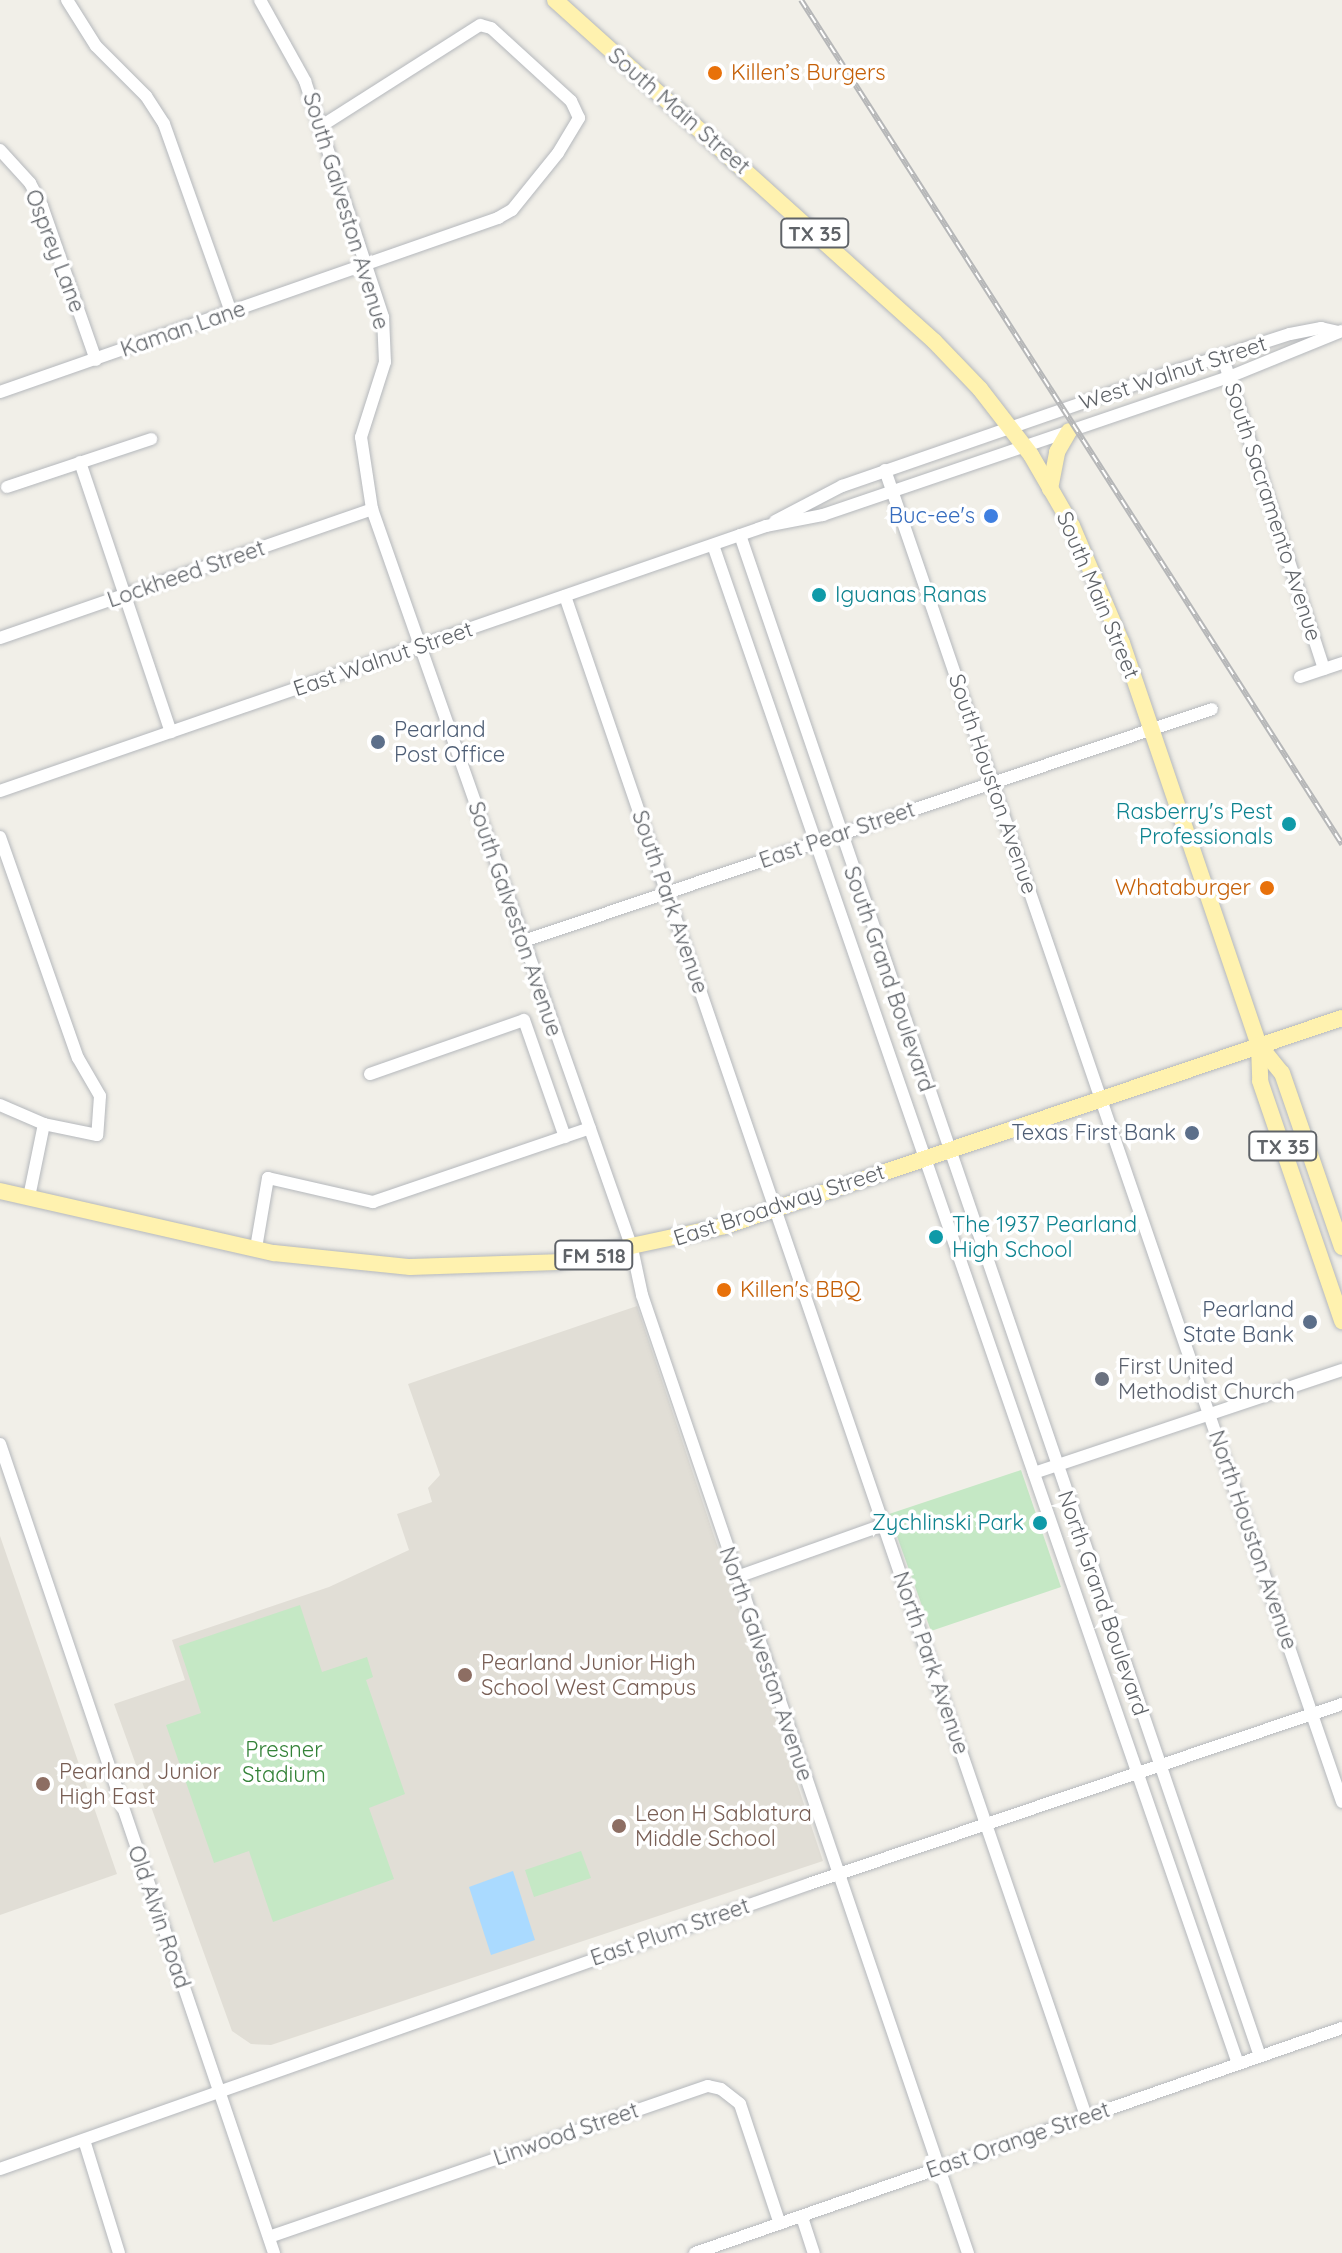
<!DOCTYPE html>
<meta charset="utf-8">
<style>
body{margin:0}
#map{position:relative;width:1342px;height:2253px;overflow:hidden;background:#f1efe8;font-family:Quicksand,sans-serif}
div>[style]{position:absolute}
.education>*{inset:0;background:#e1ded6}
.green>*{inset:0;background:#c5e8c5}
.water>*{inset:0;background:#aadaff}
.roads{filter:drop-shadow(0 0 2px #b5b8bc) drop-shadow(0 0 2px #b5b8bc)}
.minor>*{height:12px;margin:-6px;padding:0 6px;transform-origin:6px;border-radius:6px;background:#fff}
.major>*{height:16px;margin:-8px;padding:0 8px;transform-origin:8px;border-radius:8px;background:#fff2af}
.rail>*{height:6px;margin-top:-3px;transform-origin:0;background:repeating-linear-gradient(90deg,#fff 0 9px,#b6b7b8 0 18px);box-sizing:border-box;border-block:2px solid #b6b7b8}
.dots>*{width:22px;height:22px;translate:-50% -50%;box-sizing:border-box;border:4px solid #fff;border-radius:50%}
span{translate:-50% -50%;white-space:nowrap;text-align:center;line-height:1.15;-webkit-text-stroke:7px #fff;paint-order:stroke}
.shield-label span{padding:2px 6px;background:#fff;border:2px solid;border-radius:6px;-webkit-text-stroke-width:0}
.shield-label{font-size:20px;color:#5f6368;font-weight:700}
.food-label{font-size:22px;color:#c56008}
.left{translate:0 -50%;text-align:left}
.right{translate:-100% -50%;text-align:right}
.street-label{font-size:22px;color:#5f6368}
.shop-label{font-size:22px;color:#366cbe}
.culture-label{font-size:22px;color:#0d838f}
.service-label{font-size:22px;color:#4e5e75}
.worship-label{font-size:22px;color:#5b616d}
.education-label{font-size:22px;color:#785e54}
.park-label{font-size:22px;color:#348238}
</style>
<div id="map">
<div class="education">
<div style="clip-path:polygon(637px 1306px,823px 1861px,271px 2045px,251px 2044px,232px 2031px,114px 1704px,185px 1680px,172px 1640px,329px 1587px,409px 1550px,397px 1514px,432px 1502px,428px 1488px,440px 1475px,408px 1384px)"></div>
<div style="clip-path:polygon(0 1536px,117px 1874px,0 1915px)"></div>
</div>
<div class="green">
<div style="clip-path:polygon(1021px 1470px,1061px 1587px,931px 1631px,889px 1514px)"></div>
<div style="clip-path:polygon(300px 1605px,322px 1672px,367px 1657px,373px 1677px,366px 1680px,405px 1794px,369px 1808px,394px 1879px,273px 1922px,249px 1851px,214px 1863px,166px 1725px,201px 1713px,179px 1646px)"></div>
<div style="clip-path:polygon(581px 1851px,591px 1878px,534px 1897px,525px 1870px)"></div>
</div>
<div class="water">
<div style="clip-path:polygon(513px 1871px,535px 1940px,491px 1955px,469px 1887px)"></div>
</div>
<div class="roads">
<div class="minor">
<div style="left:67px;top:0;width:54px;rotate:57.8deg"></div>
<div style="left:96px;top:46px;width:71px;rotate:45deg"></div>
<div style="left:146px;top:96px;width:33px;rotate:57deg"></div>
<div style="left:164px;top:124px;width:200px;rotate:70.4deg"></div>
<div style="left:260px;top:0;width:93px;rotate:60.9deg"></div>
<div style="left:305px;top:81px;width:249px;rotate:71.7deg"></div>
<div style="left:383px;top:317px;width:45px;rotate:87.5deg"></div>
<div style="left:385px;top:362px;width:79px;rotate:107.7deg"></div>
<div style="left:361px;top:437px;width:73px;rotate:81.3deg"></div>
<div style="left:372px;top:509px;width:783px;rotate:70.62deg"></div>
<div style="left:632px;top:1248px;width:48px;rotate:78deg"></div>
<div style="left:642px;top:1295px;width:1012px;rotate:71.21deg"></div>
<div style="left:0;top:150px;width:45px;rotate:47.7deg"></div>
<div style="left:30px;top:183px;width:26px;rotate:62deg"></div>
<div style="left:42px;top:206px;width:163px;rotate:70.7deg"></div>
<div style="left:1222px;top:355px;width:330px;rotate:72deg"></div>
<div style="left:0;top:392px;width:528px;rotate:-19.26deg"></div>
<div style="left:498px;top:218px;width:16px;rotate:-30deg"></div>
<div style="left:512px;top:210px;width:73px;rotate:-51.1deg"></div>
<div style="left:558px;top:153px;width:41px;rotate:-59deg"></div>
<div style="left:579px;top:118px;width:19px;rotate:-115deg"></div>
<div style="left:571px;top:101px;width:108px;rotate:-137.6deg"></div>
<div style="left:491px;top:28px;width:11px;rotate:-165deg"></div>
<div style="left:480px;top:25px;width:190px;rotate:147.5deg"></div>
<div style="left:80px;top:462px;width:285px;rotate:71.4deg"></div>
<div style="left:885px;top:470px;width:1408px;rotate:71.06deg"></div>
<div style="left:7px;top:487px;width:152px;rotate:-18.4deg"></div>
<div style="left:775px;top:521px;width:76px;rotate:-27.6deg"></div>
<div style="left:842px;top:486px;width:343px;rotate:-19.1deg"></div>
<div style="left:1166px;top:374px;width:130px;rotate:-17.9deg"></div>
<div style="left:1290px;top:334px;width:32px;rotate:-11deg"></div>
<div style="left:1321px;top:328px;width:17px;rotate:13deg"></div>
<div style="left:740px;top:535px;width:1607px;rotate:71.13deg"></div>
<div style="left:713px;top:545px;width:1607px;rotate:70.93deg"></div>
<div style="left:565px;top:596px;width:1607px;rotate:71.08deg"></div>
<div style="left:0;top:638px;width:394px;rotate:-19.1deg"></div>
<div style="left:1300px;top:677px;width:44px;rotate:-18.4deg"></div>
<div style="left:0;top:791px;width:811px;rotate:-19.08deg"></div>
<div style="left:766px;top:526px;width:58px;rotate:-10.9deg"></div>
<div style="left:823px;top:515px;width:429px;rotate:-18.8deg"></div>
<div style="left:1229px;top:377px;width:122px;rotate:-22.2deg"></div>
<div style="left:0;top:837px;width:234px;rotate:70.6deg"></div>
<div style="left:78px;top:1058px;width:44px;rotate:59.9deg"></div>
<div style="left:100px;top:1096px;width:39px;rotate:94deg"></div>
<div style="left:97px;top:1135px;width:54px;rotate:-168.3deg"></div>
<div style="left:44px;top:1124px;width:75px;rotate:101.6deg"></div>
<div style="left:521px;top:942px;width:729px;rotate:-18.63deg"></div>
<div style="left:370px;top:1074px;width:163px;rotate:-19.3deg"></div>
<div style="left:524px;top:1020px;width:124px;rotate:70.7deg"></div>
<div style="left:0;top:1105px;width:48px;rotate:23.4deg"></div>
<div style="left:256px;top:1248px;width:71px;rotate:-80.3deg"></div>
<div style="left:268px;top:1178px;width:108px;rotate:12.9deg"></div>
<div style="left:373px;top:1202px;width:229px;rotate:-18.8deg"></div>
<div style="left:0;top:1444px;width:854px;rotate:71.29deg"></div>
<div style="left:1034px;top:1473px;width:325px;rotate:-18.5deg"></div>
<div style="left:737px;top:1577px;width:155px;rotate:-19.6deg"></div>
<div style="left:84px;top:2140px;width:118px;rotate:72.8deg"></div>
<div style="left:0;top:2169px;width:858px;rotate:-19.41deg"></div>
<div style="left:809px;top:1884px;width:563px;rotate:-18.66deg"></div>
<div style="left:802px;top:2217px;width:38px;rotate:72deg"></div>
<div style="left:269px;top:2237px;width:464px;rotate:-19deg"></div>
<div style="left:708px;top:2086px;width:13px;rotate:13deg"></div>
<div style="left:721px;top:2089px;width:24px;rotate:38deg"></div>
<div style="left:740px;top:2104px;width:126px;rotate:71.6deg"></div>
<div style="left:695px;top:2253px;width:685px;rotate:-19.18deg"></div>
</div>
<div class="major">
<div style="left:555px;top:0;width:510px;rotate:41.98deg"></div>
<div style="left:934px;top:341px;width:66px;rotate:46.2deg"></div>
<div style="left:980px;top:389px;width:83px;rotate:52.3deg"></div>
<div style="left:1031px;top:455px;width:82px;rotate:60deg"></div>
<div style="left:1072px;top:526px;width:127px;rotate:66.9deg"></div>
<div style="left:1122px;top:643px;width:425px;rotate:71.2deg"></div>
<div style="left:1259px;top:1045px;width:36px;rotate:88deg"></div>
<div style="left:1260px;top:1081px;width:254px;rotate:71.1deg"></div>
<div style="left:1050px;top:489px;width:38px;rotate:-79deg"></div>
<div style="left:1057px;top:452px;width:24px;rotate:-60deg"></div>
<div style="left:1259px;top:1045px;width:36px;rotate:51deg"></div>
<div style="left:1282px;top:1073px;width:184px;rotate:71deg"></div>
<div style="left:0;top:1191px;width:281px;rotate:12.8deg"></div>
<div style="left:274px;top:1253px;width:137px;rotate:5.9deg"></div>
<div style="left:410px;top:1267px;width:147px;rotate:-1.9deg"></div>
<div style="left:557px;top:1262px;width:172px;rotate:-12.1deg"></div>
<div style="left:725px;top:1226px;width:651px;rotate:-18.63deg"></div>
</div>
</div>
<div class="rail">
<div style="left:801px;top:0;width:1003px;rotate:57.34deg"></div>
</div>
<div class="dots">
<div style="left:715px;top:73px;background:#e8710a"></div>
<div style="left:991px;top:516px;background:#3f7fe0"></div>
<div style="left:819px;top:595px;background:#0f9aa8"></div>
<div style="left:378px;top:742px;background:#5c6f8a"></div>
<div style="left:1289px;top:824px;background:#0f9aa8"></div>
<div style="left:1267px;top:888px;background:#e8710a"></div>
<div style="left:1192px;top:1133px;background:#5c6f8a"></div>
<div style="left:936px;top:1237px;background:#0f9aa8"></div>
<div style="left:724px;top:1290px;background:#e8710a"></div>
<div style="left:1310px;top:1322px;background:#5c6f8a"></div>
<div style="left:1102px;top:1379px;background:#6b7280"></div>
<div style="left:1040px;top:1523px;background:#0f9aa8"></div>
<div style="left:465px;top:1675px;background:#8d6e63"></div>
<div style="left:43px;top:1784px;background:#8d6e63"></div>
<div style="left:619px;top:1826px;background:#8d6e63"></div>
</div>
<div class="shield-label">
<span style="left:815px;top:233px">TX 35</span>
<span style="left:1283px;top:1146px">TX 35</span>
<span style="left:594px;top:1255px">FM 518</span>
</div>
<div class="food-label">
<span class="left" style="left:731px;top:73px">Killen’s Burgers</span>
<span class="right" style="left:1251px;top:888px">Whataburger</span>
<span class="left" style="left:740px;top:1290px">Killen's BBQ</span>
</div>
<div class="street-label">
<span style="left:679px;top:111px;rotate:41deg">South Main Street</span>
<span style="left:346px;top:211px;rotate:73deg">South Galveston Avenue</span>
<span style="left:55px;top:251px;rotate:69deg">Osprey Lane</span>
<span style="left:183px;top:329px;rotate:-19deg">Kaman Lane</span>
<span style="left:1173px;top:373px;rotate:-18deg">West Walnut Street</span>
<span style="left:1273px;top:512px;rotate:72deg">South Sacramento Avenue</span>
<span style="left:186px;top:574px;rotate:-19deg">Lockheed Street</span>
<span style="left:1098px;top:595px;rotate:67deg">South Main Street</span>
<span style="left:383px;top:659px;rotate:-19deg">East Walnut Street</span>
<span style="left:993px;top:784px;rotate:71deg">South Houston Avenue</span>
<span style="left:837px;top:835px;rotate:-19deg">East Pear Street</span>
<span style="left:670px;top:902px;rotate:71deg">South Park Avenue</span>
<span style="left:515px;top:919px;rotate:71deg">South Galveston Avenue</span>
<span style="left:889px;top:979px;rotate:71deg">South Grand Boulevard</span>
<span style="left:779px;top:1205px;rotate:-18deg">East Broadway Street</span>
<span style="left:1253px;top:1540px;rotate:71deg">North Houston Avenue</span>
<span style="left:1103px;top:1603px;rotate:71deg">North Grand Boulevard</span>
<span style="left:931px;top:1663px;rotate:71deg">North Park Avenue</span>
<span style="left:766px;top:1664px;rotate:71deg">North Galveston Avenue</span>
<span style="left:159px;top:1917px;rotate:71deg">Old Alvin Road</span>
<span style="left:670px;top:1932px;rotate:-19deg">East Plum Street</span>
<span style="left:566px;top:2134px;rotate:-19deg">Linwood Street</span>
<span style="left:1018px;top:2140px;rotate:-19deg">East Orange Street</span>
</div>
<div class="shop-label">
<span class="right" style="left:975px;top:516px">Buc-ee's</span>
</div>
<div class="culture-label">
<span class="left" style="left:835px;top:595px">Iguanas Ranas</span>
<span class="right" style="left:1273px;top:824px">Rasberry's Pest<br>Professionals</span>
<span class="left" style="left:952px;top:1237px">The 1937 Pearland<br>High School</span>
<span class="right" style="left:1024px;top:1523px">Zychlinski Park</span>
</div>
<div class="service-label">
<span class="left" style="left:394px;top:742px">Pearland<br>Post Office</span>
<span class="right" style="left:1176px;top:1133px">Texas First Bank</span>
<span class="right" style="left:1294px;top:1322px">Pearland<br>State Bank</span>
</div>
<div class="worship-label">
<span class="left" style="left:1118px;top:1379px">First United<br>Methodist Church</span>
</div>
<div class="education-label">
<span class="left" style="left:481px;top:1675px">Pearland Junior High<br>School West Campus</span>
<span class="left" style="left:59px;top:1784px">Pearland Junior<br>High East</span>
<span class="left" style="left:635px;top:1826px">Leon H Sablatura<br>Middle School</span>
</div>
<div class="park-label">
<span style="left:284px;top:1762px">Presner<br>Stadium</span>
</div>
</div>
